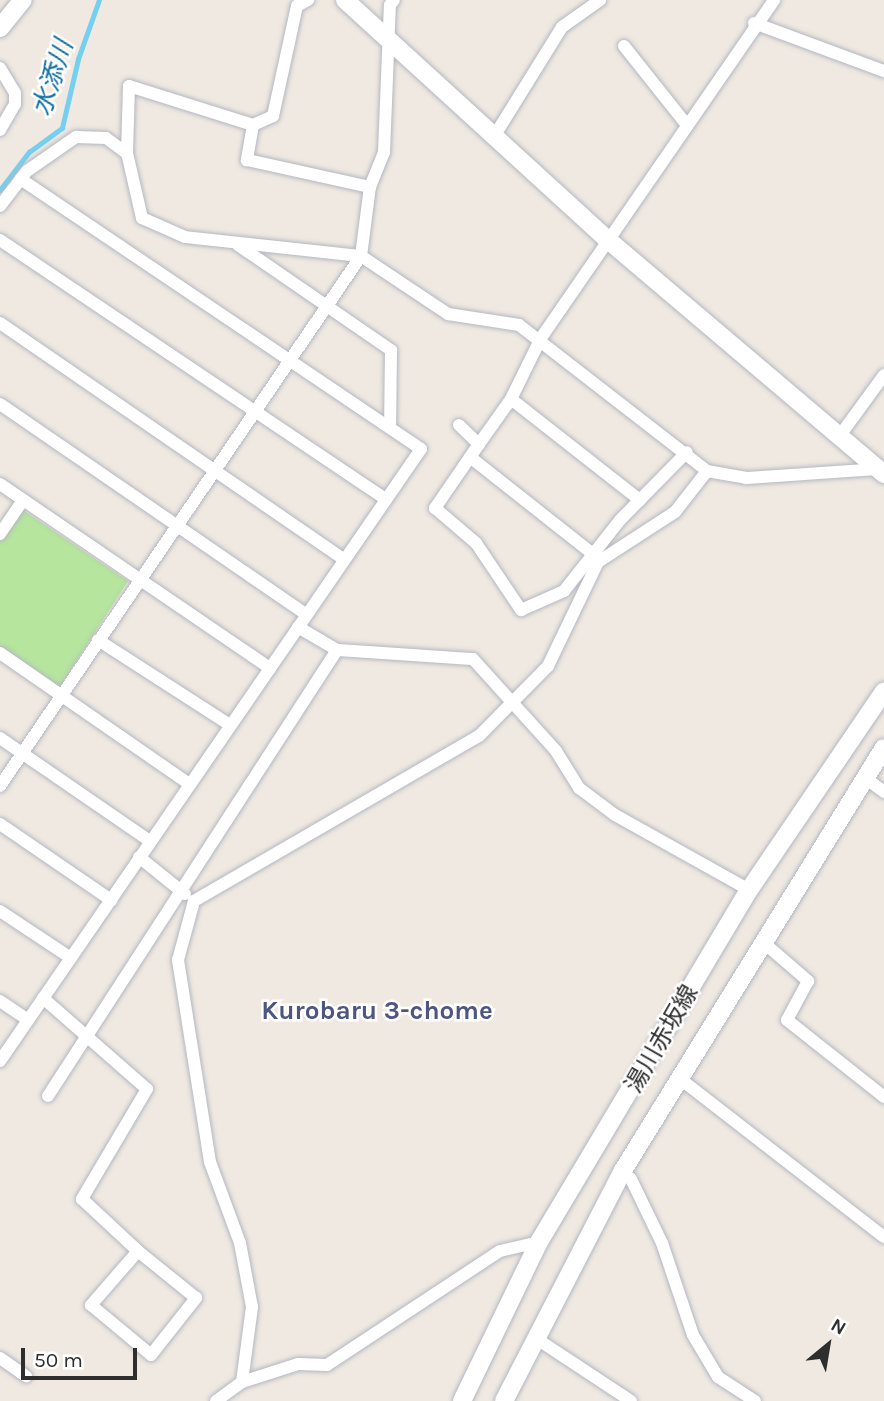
<!DOCTYPE html>
<meta charset="utf-8">
<style>
body{margin:0}
#map{position:relative;width:884px;height:1401px;overflow:hidden;background:#efe9e1;font-family:Karla,"Noto Sans JP",sans-serif}
div>[style]{position:absolute}
.green>*{inset:0;background:#b6e59e}
.stream>*{height:4.5px;margin:-2.25px;padding:0 2.25px;transform-origin:2.25px;border-radius:2.25px;background:#75cff0}
.roads{filter:drop-shadow(0 0 2px #b4b7c1) drop-shadow(0 0 2px #b4b7c1)}
.street>*{height:12px;margin:-6px;padding:0 6px;transform-origin:6px;border-radius:6px;background:#fff}
.secondary>*{height:18px;margin:-9px;padding:0 9px;transform-origin:9px;border-radius:9px;background:#fff}
span{translate:-50% -50%;white-space:nowrap;text-align:center;line-height:1.15;-webkit-text-stroke:5px #fff;paint-order:stroke}
.street-label{font-size:24px;color:#2e2e2e}
.water-label{font-size:26px;color:#0d6fa3;font-style:italic}
.neighbourhood-label{font-size:26px;color:#4d5680;font-weight:700}
.north{position:absolute;left:793px;top:1310px;width:70px;height:70px;-webkit-text-stroke:5px #fff;paint-order:stroke;rotate:30deg;font-size:19px;font-weight:700;line-height:28px;text-align:center;color:#2e2e2e}
.north::after{content:'';display:block;margin:auto;width:24px;height:32px;background:#2e2e2e;clip-path:polygon(50% 0,100% 100%,50% 72%,0 100%)}
.scale{position:absolute;left:21px;top:1348px;width:116px;height:32px;box-sizing:border-box;border:4px solid #2e2e2e;border-top:0;padding-left:9px;font-size:21px;line-height:24px;white-space:nowrap;color:#2e2e2e;-webkit-text-stroke:5px #fff;paint-order:stroke}
</style>
<div id="map">
<div class="green">
<div style="clip-path:polygon(23px 510px,128px 581px,59px 688px,0 650px,0 539px)"></div>
</div>
<div class="stream">
<div style="left:0;top:190px;width:48px;rotate:-52.7deg"></div>
<div style="left:29px;top:152px;width:41px;rotate:-36deg"></div>
<div style="left:62px;top:128px;width:71px;rotate:-76.9deg"></div>
<div style="left:78px;top:59px;width:63px;rotate:-70.4deg"></div>
</div>
<div class="roads">
<div class="street">
<div style="left:754px;top:23px;width:139px;rotate:20.3deg"></div>
<div style="left:624px;top:46px;width:100px;rotate:51.5deg"></div>
<div style="left:0;top:68px;width:29px;rotate:59deg"></div>
<div style="left:15px;top:93px;width:11px;rotate:90deg"></div>
<div style="left:15px;top:104px;width:30px;rotate:120deg"></div>
<div style="left:253px;top:125px;width:22px;rotate:-24deg"></div>
<div style="left:273px;top:116px;width:113px;rotate:-77.7deg"></div>
<div style="left:297px;top:6px;width:13px;rotate:-29deg"></div>
<div style="left:495px;top:135px;width:127px;rotate:-58.2deg"></div>
<div style="left:562px;top:27px;width:47px;rotate:-35.4deg"></div>
<div style="left:127px;top:153px;width:67px;rotate:-88.3deg"></div>
<div style="left:129px;top:86px;width:130px;rotate:17.5deg"></div>
<div style="left:253px;top:125px;width:36px;rotate:100deg"></div>
<div style="left:247px;top:160px;width:126px;rotate:12.4deg"></div>
<div style="left:0;top:206px;width:44px;rotate:-52.4deg"></div>
<div style="left:27px;top:171px;width:60px;rotate:-34.8deg"></div>
<div style="left:76px;top:137px;width:30px;rotate:2deg"></div>
<div style="left:106px;top:138px;width:26px;rotate:36deg"></div>
<div style="left:127px;top:153px;width:67px;rotate:77deg"></div>
<div style="left:142px;top:218px;width:47px;rotate:23.8deg"></div>
<div style="left:185px;top:237px;width:177px;rotate:6.2deg"></div>
<div style="left:361px;top:256px;width:105px;rotate:33.7deg"></div>
<div style="left:448px;top:314px;width:72px;rotate:8.8deg"></div>
<div style="left:519px;top:325px;width:238px;rotate:37.8deg"></div>
<div style="left:707px;top:471px;width:40px;rotate:10deg"></div>
<div style="left:746px;top:478px;width:132px;rotate:-3.9deg"></div>
<div style="left:0;top:240px;width:465px;rotate:33.9deg"></div>
<div style="left:238px;top:245px;width:186px;rotate:34.5deg"></div>
<div style="left:391px;top:350px;width:77px;rotate:90.7deg"></div>
<div style="left:0;top:323px;width:416px;rotate:34.5deg"></div>
<div style="left:511px;top:399px;width:164px;rotate:38.1deg"></div>
<div style="left:0;top:404px;width:371px;rotate:34.5deg"></div>
<div style="left:459px;top:425px;width:28px;rotate:44deg"></div>
<div style="left:479px;top:444px;width:55px;rotate:-54.6deg"></div>
<div style="left:511px;top:399px;width:68px;rotate:-63.8deg"></div>
<div style="left:541px;top:338px;width:411px;rotate:-55.4deg"></div>
<div style="left:841px;top:434px;width:73px;rotate:-53.9deg"></div>
<div style="left:479px;top:444px;width:78px;rotate:124.5deg"></div>
<div style="left:435px;top:508px;width:54px;rotate:40.5deg"></div>
<div style="left:476px;top:543px;width:81px;rotate:56.1deg"></div>
<div style="left:521px;top:610px;width:47px;rotate:-23.8deg"></div>
<div style="left:564px;top:591px;width:90px;rotate:-51.7deg"></div>
<div style="left:620px;top:520px;width:95px;rotate:-45.4deg"></div>
<div style="left:470px;top:457px;width:157px;rotate:38.3deg"></div>
<div style="left:0;top:484px;width:327px;rotate:34.3deg"></div>
<div style="left:0;top:534px;width:41px;rotate:-55.9deg"></div>
<div style="left:298px;top:627px;width:45px;rotate:30.5deg"></div>
<div style="left:337px;top:650px;width:136px;rotate:3.8deg"></div>
<div style="left:473px;top:659px;width:124px;rotate:47.9deg"></div>
<div style="left:556px;top:751px;width:44px;rotate:58.1deg"></div>
<div style="left:579px;top:788px;width:45px;rotate:36.9deg"></div>
<div style="left:615px;top:815px;width:154px;rotate:29.2deg"></div>
<div style="left:98px;top:640px;width:157px;rotate:32.8deg"></div>
<div style="left:0;top:653px;width:230px;rotate:34.7deg"></div>
<div style="left:0;top:738px;width:182px;rotate:34.5deg"></div>
<div style="left:865px;top:778px;width:24px;rotate:36deg"></div>
<div style="left:0;top:786px;width:641px;rotate:-55.74deg"></div>
<div style="left:361px;top:256px;width:70px;rotate:-82.6deg"></div>
<div style="left:370px;top:187px;width:38px;rotate:-68deg"></div>
<div style="left:384px;top:152px;width:147px;rotate:-87.7deg"></div>
<div style="left:390px;top:5px;width:6px;rotate:-51deg"></div>
<div style="left:0;top:824px;width:135px;rotate:34.4deg"></div>
<div style="left:139px;top:857px;width:59px;rotate:38.8deg"></div>
<div style="left:0;top:911px;width:85px;rotate:33.5deg"></div>
<div style="left:763px;top:942px;width:60px;rotate:40.9deg"></div>
<div style="left:808px;top:981px;width:44px;rotate:118.3deg"></div>
<div style="left:787px;top:1020px;width:124px;rotate:38.4deg"></div>
<div style="left:43px;top:998px;width:138px;rotate:41.2deg"></div>
<div style="left:147px;top:1089px;width:128px;rotate:120.6deg"></div>
<div style="left:82px;top:1199px;width:76px;rotate:42.9deg"></div>
<div style="left:138px;top:1251px;width:72px;rotate:131deg"></div>
<div style="left:91px;top:1305px;width:78px;rotate:39.8deg"></div>
<div style="left:151px;top:1355px;width:73px;rotate:-51.7deg"></div>
<div style="left:196px;top:1298px;width:75px;rotate:-141deg"></div>
<div style="left:0;top:1001px;width:34px;rotate:34deg"></div>
<div style="left:0;top:1061px;width:743px;rotate:-55.48deg"></div>
<div style="left:421px;top:449px;width:483px;rotate:-146deg"></div>
<div style="left:679px;top:1078px;width:259px;rotate:37.8deg"></div>
<div style="left:48px;top:1096px;width:531px;rotate:-57.06deg"></div>
<div style="left:622px;top:1172px;width:11px;rotate:38deg"></div>
<div style="left:631px;top:1179px;width:71px;rotate:64.2deg"></div>
<div style="left:662px;top:1243px;width:97px;rotate:71.4deg"></div>
<div style="left:693px;top:1335px;width:49px;rotate:59.2deg"></div>
<div style="left:718px;top:1377px;width:44px;rotate:33deg"></div>
<div style="left:534px;top:1337px;width:116px;rotate:33.4deg"></div>
<div style="left:0;top:1358px;width:32px;rotate:35deg"></div>
<div style="left:242px;top:1382px;width:76px;rotate:-82.4deg"></div>
<div style="left:252px;top:1307px;width:65px;rotate:-100.6deg"></div>
<div style="left:240px;top:1243px;width:86px;rotate:-110.3deg"></div>
<div style="left:210px;top:1162px;width:205px;rotate:-99deg"></div>
<div style="left:178px;top:960px;width:61px;rotate:-74.8deg"></div>
<div style="left:194px;top:901px;width:329px;rotate:-30.1deg"></div>
<div style="left:479px;top:736px;width:98px;rotate:-45.4deg"></div>
<div style="left:548px;top:666px;width:115px;rotate:-64.3deg"></div>
<div style="left:598px;top:562px;width:92px;rotate:-33deg"></div>
<div style="left:675px;top:512px;width:52px;rotate:-52deg"></div>
<div style="left:216px;top:1401px;width:32px;rotate:-36deg"></div>
<div style="left:242px;top:1382px;width:59px;rotate:-17.8deg"></div>
<div style="left:298px;top:1364px;width:29px;rotate:2deg"></div>
<div style="left:327px;top:1365px;width:207px;rotate:-33.4deg"></div>
<div style="left:500px;top:1251px;width:40px;rotate:-13deg"></div>
</div>
<div class="secondary">
<div style="left:345px;top:0;width:356px;rotate:42.4deg"></div>
<div style="left:608px;top:240px;width:362px;rotate:40.3deg"></div>
<div style="left:0;top:28px;width:36px;rotate:-51deg"></div>
<div style="left:462px;top:1401px;width:177px;rotate:-64.2deg"></div>
<div style="left:539px;top:1242px;width:410px;rotate:-59.2deg"></div>
<div style="left:749px;top:890px;width:240px;rotate:-55.8deg"></div>
<div style="left:504px;top:1401px;width:258px;rotate:-62.7deg"></div>
<div style="left:622px;top:1172px;width:498px;rotate:-58.3deg"></div>
</div>
</div>
<div class="street-label">
<span style="left:662px;top:1039px;rotate:-60deg">湯川赤坂線</span>
</div>
<div class="water-label">
<span style="left:53px;top:78px;rotate:-72deg">水添川</span>
</div>
<div class="neighbourhood-label">
<span style="left:377px;top:1011px">Kurobaru 3-chome</span>
</div>
<div class="north">N</div>
<div class="scale">50 m</div>
</div>
